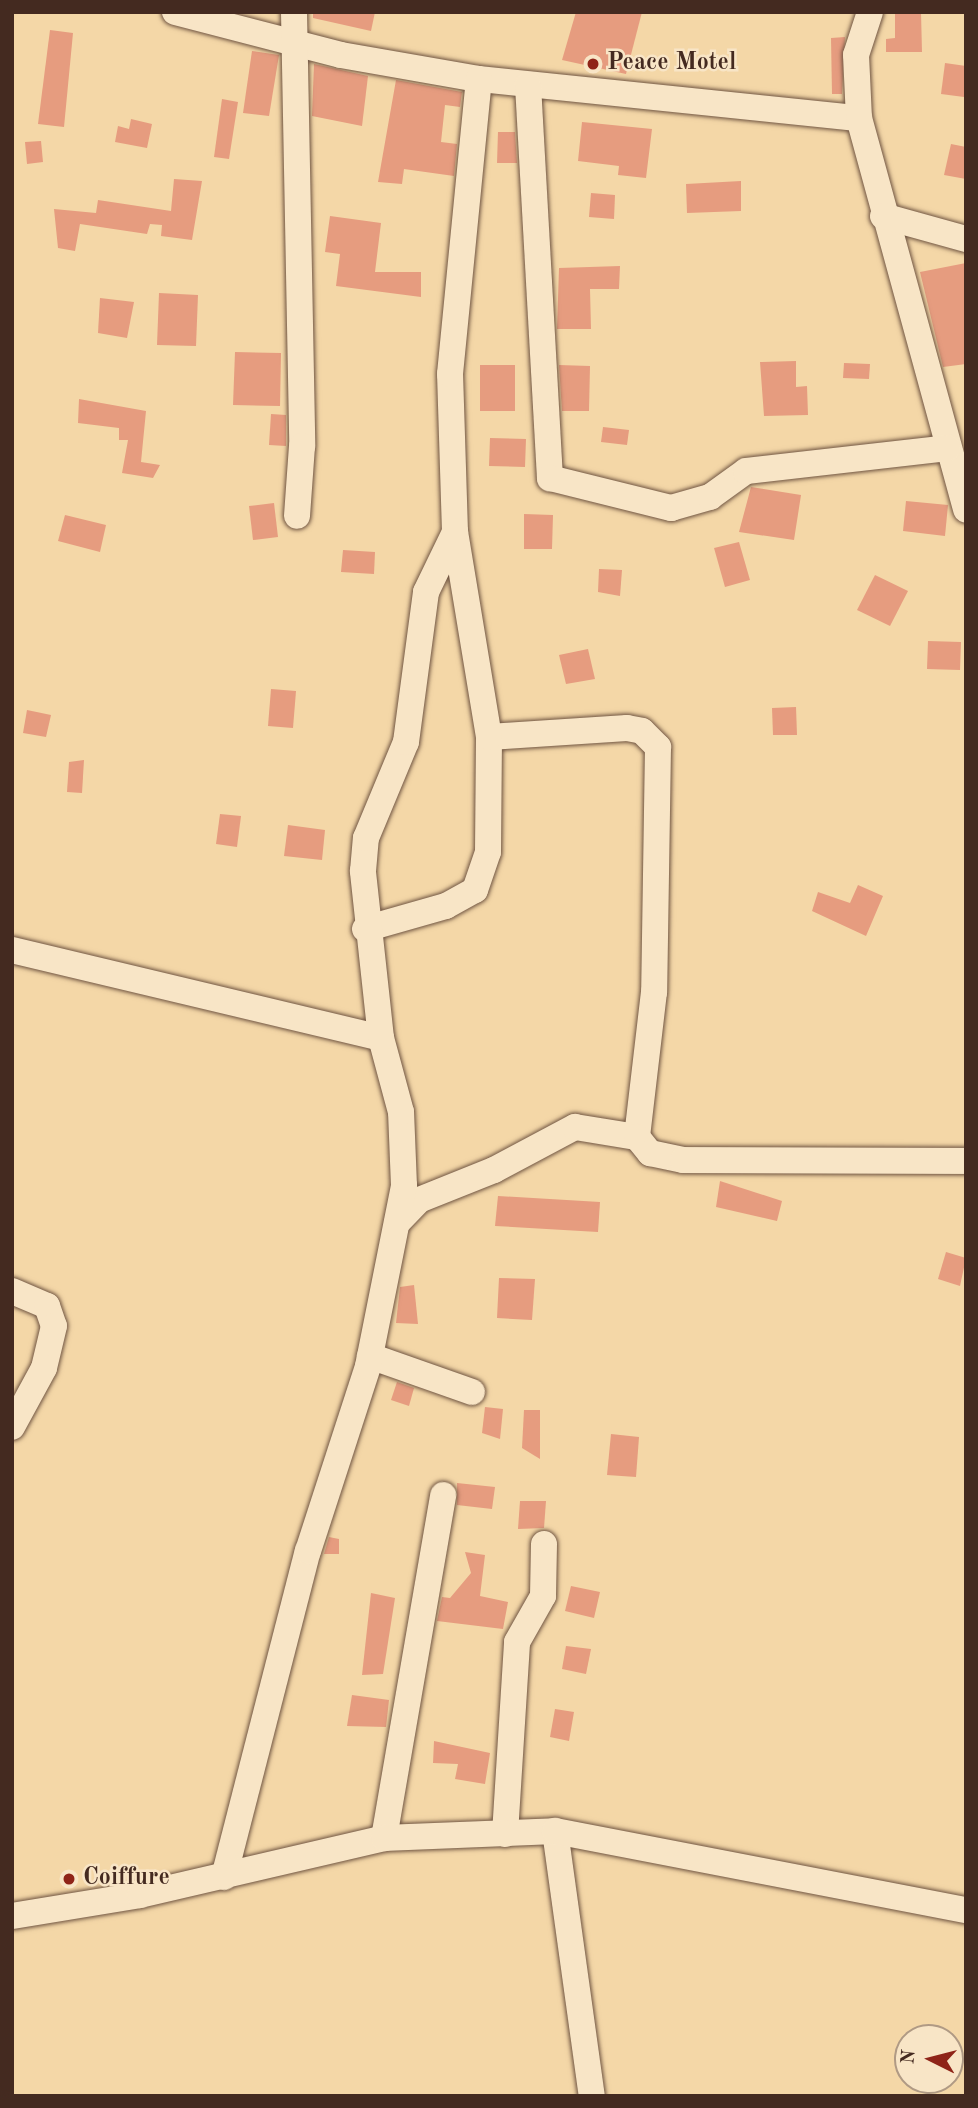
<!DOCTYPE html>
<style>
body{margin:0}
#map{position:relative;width:978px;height:2108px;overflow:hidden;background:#f4d7a7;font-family:"Old Standard TT",serif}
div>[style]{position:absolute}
.building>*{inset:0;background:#e69c7f}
.roads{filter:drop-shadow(0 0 2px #705542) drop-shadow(0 0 2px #705542)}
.minor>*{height:26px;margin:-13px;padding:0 13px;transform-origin:13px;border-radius:13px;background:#f8e5c6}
.dots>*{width:19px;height:19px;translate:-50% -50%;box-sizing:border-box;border:4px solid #f8e5c6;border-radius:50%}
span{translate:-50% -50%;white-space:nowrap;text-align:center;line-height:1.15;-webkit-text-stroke:5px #f8e5c6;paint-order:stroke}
.poi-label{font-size:24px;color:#442a20;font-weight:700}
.left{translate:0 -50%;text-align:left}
.frame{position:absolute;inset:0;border:14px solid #442a20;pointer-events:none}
.north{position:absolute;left:894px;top:2024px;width:70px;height:70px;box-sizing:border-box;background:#f8e5c6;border:2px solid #b09a84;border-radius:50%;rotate:276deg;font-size:19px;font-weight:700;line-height:28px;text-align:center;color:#442a20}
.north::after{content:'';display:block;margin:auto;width:24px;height:32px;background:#8f2418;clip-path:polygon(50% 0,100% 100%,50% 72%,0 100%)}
</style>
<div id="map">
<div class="building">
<div style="clip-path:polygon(313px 12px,375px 12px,371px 31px,313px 18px)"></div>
<div style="clip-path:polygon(576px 12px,642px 12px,626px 74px,562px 60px)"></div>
<div style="clip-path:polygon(895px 12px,921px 12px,922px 52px,886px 52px,886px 39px,895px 38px)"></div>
<div style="clip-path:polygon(50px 30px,73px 33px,64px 127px,38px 124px)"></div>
<div style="clip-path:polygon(845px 37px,842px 94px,832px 94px,831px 38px)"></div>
<div style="clip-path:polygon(252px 51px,279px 55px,269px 116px,243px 113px)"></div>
<div style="clip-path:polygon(945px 63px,966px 66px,964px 97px,941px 94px)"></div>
<div style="clip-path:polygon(314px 64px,368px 76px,362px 126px,312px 116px)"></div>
<div style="clip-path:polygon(396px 80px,462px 92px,460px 107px,445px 105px,441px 142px,457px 144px,454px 176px,404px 169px,402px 184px,378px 182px)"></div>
<div style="clip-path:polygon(222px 99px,238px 102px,229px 159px,214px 157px)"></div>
<div style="clip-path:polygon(131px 119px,152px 124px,147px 148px,115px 142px,118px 126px,129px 129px)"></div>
<div style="clip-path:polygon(582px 122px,652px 129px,646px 178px,618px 175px,619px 166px,578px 161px)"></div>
<div style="clip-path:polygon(498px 132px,515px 132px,517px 163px,497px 163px)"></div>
<div style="clip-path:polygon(41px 141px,43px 162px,27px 164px,25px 142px)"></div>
<div style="clip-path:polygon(951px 144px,966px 147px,966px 179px,944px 175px)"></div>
<div style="clip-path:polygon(174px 179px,202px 181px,192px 240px,161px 236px,162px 225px,150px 224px,147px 234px,80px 224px,75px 251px,58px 248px,54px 209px,96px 213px,98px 200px,171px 211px)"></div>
<div style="clip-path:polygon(741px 181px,741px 211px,687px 213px,686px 184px)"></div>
<div style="clip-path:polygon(591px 193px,615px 195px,614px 219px,589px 217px)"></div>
<div style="clip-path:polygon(330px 216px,381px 223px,375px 272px,421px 272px,421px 297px,336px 286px,340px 254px,325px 252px)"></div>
<div style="clip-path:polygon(966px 263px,966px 364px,943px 367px,920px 272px)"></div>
<div style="clip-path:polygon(620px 266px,619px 289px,590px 289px,591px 329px,557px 329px,559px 268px)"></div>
<div style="clip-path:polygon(159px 293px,198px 295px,196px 346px,157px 345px)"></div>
<div style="clip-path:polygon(100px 298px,134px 302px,127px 338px,98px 333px)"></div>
<div style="clip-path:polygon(235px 352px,281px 353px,280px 406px,233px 405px)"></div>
<div style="clip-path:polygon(796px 361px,796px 387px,807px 386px,808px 415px,764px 416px,760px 362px)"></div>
<div style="clip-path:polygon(844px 363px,870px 364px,869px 379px,843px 378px)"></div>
<div style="clip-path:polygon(480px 365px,515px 365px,515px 411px,480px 411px)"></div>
<div style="clip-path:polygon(559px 365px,590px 366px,589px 411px,562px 411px)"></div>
<div style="clip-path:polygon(79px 399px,146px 411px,141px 462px,160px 465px,153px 478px,122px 473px,128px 440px,119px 440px,119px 428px,78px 423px)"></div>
<div style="clip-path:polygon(271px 414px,286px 415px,286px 446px,269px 445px)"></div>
<div style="clip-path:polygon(603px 427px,629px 430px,627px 445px,601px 442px)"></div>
<div style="clip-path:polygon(490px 438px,526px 439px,525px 467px,489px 466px)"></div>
<div style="clip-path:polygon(751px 487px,801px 495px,794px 540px,739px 532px)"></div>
<div style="clip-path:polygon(906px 501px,948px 505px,945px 536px,903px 531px)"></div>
<div style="clip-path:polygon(274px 503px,278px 537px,253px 540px,249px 506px)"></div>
<div style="clip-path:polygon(524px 514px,553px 515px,552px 549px,524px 549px)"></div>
<div style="clip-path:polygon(65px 515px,106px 525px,100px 552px,58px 541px)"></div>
<div style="clip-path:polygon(739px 542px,750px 580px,725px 587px,714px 548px)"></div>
<div style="clip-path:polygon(343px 550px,375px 552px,374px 574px,341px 572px)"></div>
<div style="clip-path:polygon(599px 569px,622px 570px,620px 596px,598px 592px)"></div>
<div style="clip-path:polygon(875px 575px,908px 591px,890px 626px,857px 610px)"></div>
<div style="clip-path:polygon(928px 641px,961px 642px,960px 670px,927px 669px)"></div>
<div style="clip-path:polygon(588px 649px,595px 679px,566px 684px,559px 655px)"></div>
<div style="clip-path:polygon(271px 689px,296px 691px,293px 728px,268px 726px)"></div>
<div style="clip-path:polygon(796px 707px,797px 735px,773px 735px,772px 708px)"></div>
<div style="clip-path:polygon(27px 710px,51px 715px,46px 737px,23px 733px)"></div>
<div style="clip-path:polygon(84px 760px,82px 793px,67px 792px,69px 762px)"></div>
<div style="clip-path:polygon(220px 814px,241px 816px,237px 847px,216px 844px)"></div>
<div style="clip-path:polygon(288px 825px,325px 830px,322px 860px,284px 856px)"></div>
<div style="clip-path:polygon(858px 885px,883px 896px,866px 936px,812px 911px,818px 892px,850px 903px)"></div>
<div style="clip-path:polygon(720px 1181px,782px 1201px,777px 1221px,716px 1207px)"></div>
<div style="clip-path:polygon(498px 1196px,600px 1202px,598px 1232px,495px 1226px)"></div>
<div style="clip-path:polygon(946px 1252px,966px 1258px,960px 1286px,938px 1279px)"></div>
<div style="clip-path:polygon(499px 1278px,535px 1279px,532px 1320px,497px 1318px)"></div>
<div style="clip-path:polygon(414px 1285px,418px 1324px,396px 1323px,400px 1287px)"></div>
<div style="clip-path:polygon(397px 1382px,414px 1388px,409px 1406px,391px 1400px)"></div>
<div style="clip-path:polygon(485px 1407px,503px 1409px,500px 1439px,482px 1433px)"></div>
<div style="clip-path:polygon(524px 1410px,540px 1410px,540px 1459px,522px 1448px)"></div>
<div style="clip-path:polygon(611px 1434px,639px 1437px,636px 1477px,607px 1475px)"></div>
<div style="clip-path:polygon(457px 1483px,495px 1487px,492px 1509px,457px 1505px)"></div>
<div style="clip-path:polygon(520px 1501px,546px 1501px,544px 1528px,518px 1529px)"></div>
<div style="clip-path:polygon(329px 1537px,339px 1539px,339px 1554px,324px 1554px)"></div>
<div style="clip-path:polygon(465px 1552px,485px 1555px,480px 1596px,508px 1602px,503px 1629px,437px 1621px,442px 1597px,450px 1598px,471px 1573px)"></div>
<div style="clip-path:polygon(571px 1586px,600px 1592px,594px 1618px,565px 1611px)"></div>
<div style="clip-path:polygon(371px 1593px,395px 1598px,383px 1674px,362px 1675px)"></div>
<div style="clip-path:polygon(566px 1646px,591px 1649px,586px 1674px,562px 1669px)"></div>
<div style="clip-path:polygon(352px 1695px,389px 1700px,386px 1727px,347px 1726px)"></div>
<div style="clip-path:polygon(555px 1709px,574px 1712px,569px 1741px,550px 1737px)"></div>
<div style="clip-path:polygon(434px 1741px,490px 1753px,485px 1784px,455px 1779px,458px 1764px,433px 1763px)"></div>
</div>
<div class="roads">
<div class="minor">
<div style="left:175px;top:12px;width:171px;rotate:14.5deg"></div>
<div style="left:341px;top:55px;width:140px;rotate:9.9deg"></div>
<div style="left:479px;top:79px;width:382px;rotate:5.9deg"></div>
<div style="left:294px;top:12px;width:434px;rotate:88.9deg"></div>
<div style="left:302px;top:446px;width:70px;rotate:94.1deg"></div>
<div style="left:870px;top:12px;width:45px;rotate:108deg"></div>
<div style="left:856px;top:55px;width:63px;rotate:87.3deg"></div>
<div style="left:859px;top:118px;width:406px;rotate:74.7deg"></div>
<div style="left:528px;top:85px;width:394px;rotate:86.8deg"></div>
<div style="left:550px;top:478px;width:125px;rotate:13.9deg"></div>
<div style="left:671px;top:508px;width:41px;rotate:-15.8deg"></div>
<div style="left:710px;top:497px;width:44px;rotate:-35.8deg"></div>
<div style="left:746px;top:471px;width:203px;rotate:-6.5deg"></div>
<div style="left:883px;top:216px;width:86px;rotate:15.5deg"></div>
<div style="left:489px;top:737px;width:138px;rotate:-3.7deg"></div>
<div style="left:627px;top:728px;width:15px;rotate:11deg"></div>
<div style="left:642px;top:731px;width:23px;rotate:45deg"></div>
<div style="left:658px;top:747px;width:245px;rotate:90.9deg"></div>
<div style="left:654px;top:992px;width:146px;rotate:96.7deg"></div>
<div style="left:365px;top:929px;width:84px;rotate:-15.9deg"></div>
<div style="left:446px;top:906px;width:33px;rotate:-29deg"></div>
<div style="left:475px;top:890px;width:40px;rotate:-71.1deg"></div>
<div style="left:488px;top:852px;width:115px;rotate:-89.5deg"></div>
<div style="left:489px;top:737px;width:208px;rotate:-99.4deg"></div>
<div style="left:455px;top:532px;width:158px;rotate:-91.8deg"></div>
<div style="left:450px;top:374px;width:296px;rotate:-84.4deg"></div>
<div style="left:12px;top:950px;width:379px;rotate:13.4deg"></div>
<div style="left:397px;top:1223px;width:32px;rotate:-46deg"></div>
<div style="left:419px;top:1200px;width:81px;rotate:-21.8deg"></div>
<div style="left:494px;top:1170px;width:92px;rotate:-28deg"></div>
<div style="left:575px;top:1127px;width:63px;rotate:9.2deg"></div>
<div style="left:637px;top:1137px;width:21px;rotate:51deg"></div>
<div style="left:650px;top:1153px;width:34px;rotate:12deg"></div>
<div style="left:683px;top:1160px;width:283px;rotate:0.2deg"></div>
<div style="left:12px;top:1291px;width:38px;rotate:23deg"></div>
<div style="left:47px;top:1306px;width:21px;rotate:71deg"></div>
<div style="left:54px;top:1326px;width:43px;rotate:103.4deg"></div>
<div style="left:44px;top:1368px;width:67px;rotate:118.5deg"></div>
<div style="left:370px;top:1356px;width:108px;rotate:19.4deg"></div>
<div style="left:555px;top:1831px;width:268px;rotate:82.1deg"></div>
<div style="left:505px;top:1834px;width:192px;rotate:-86.4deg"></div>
<div style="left:517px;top:1642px;width:53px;rotate:-60.5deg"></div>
<div style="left:543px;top:1596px;width:52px;rotate:-88.9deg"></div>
<div style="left:384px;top:1838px;width:348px;rotate:-80.2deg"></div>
<div style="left:224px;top:1877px;width:337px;rotate:-75.6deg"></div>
<div style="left:308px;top:1551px;width:194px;rotate:-72deg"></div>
<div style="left:368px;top:1366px;width:184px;rotate:-78.7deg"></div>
<div style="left:404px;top:1186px;width:74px;rotate:-92.3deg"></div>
<div style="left:401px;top:1112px;width:77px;rotate:-105.1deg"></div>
<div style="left:381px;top:1038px;width:168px;rotate:-96.2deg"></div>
<div style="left:363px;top:871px;width:33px;rotate:-85deg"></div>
<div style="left:366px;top:838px;width:104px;rotate:-67.4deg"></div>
<div style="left:406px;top:742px;width:151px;rotate:-82.4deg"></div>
<div style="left:426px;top:592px;width:67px;rotate:-64.2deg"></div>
<div style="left:12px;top:1916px;width:130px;rotate:-9.3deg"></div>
<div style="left:140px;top:1895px;width:251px;rotate:-13.1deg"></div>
<div style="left:384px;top:1838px;width:171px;rotate:-2.3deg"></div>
<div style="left:555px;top:1831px;width:419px;rotate:10.9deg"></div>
</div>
</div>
<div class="dots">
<div style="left:593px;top:64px;background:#8f2418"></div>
<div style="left:69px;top:1879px;background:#8f2418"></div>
</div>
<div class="poi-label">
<span class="left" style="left:607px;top:64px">Peace Motel</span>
<span class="left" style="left:83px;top:1879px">Coiffure</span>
</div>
<div class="frame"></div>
<div class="north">N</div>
</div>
